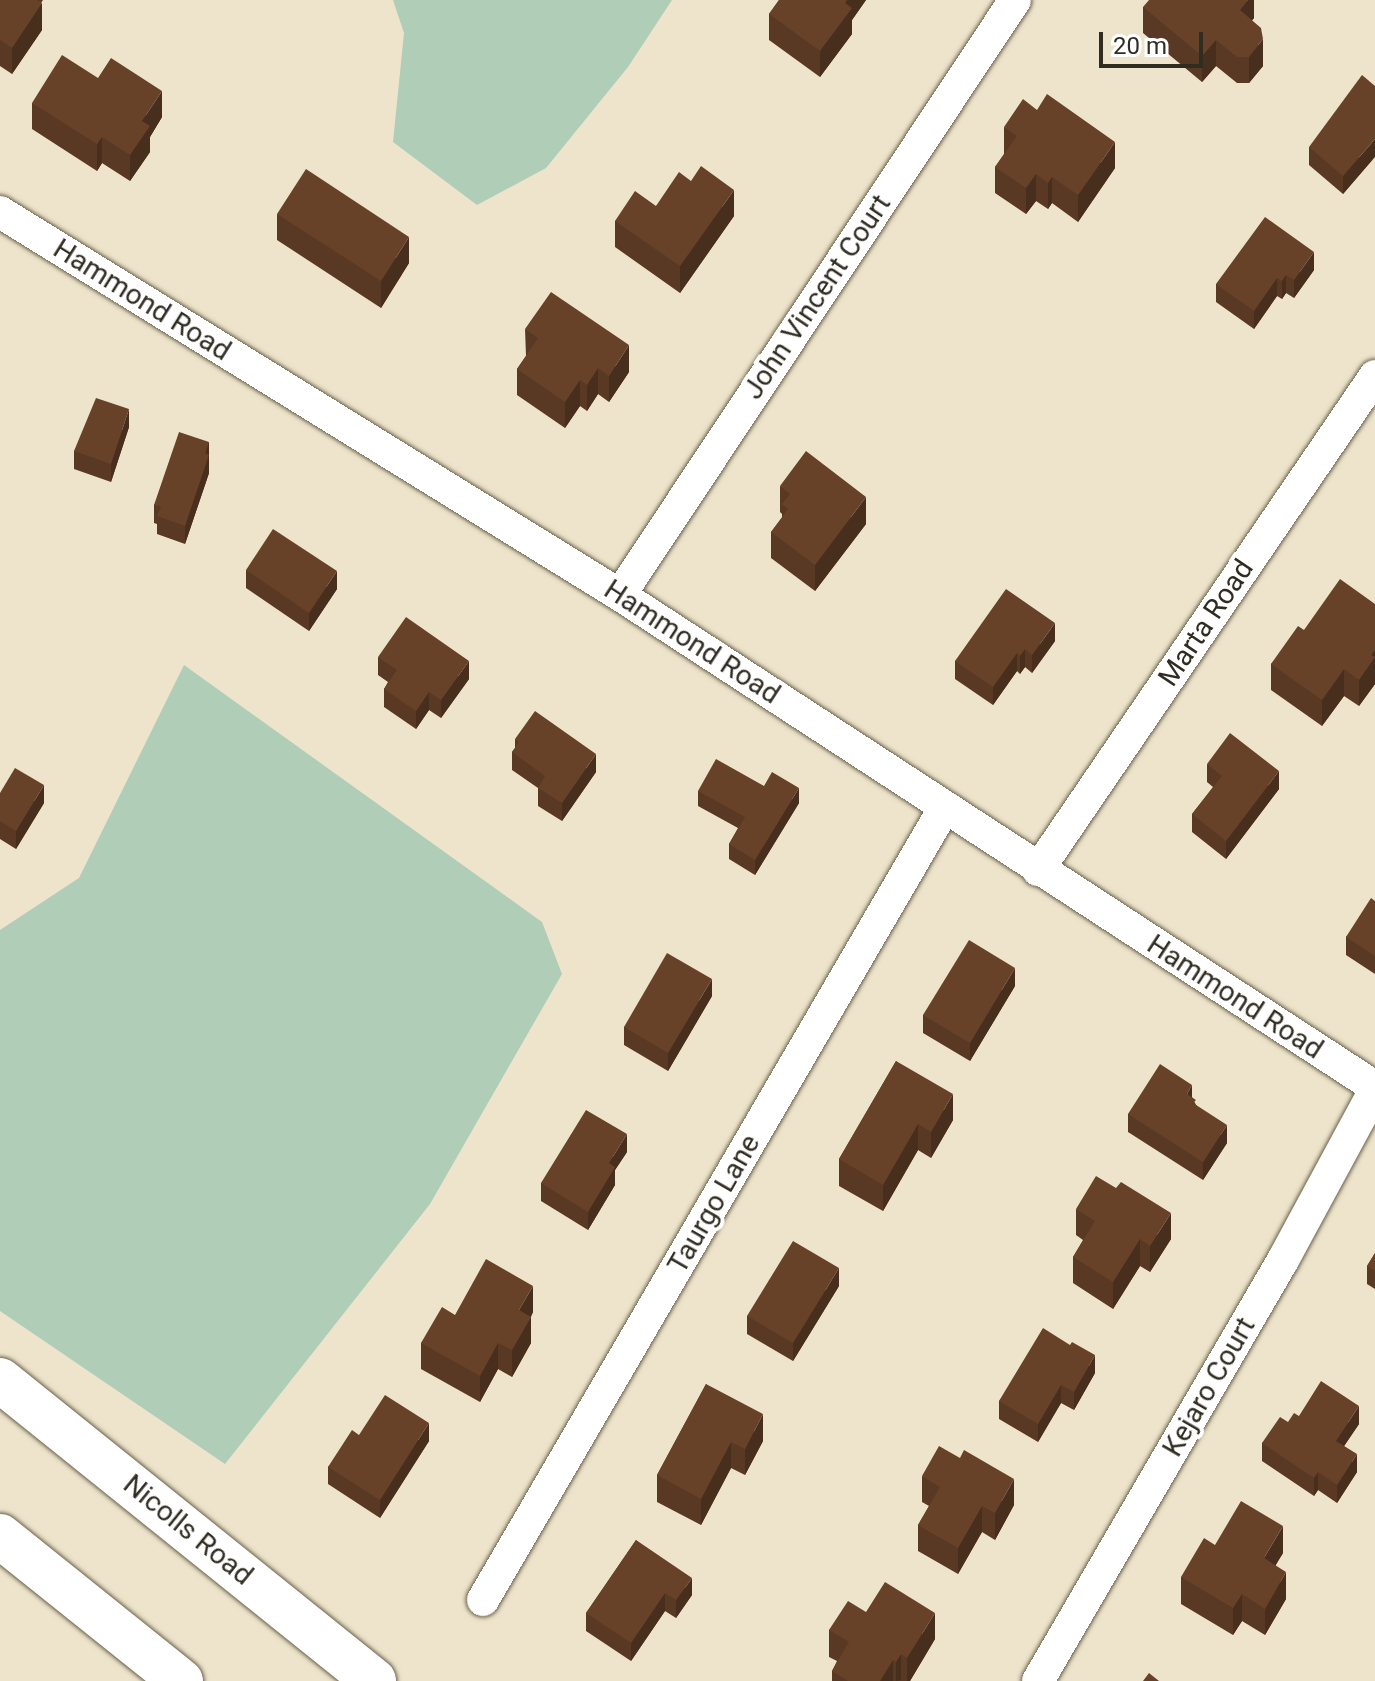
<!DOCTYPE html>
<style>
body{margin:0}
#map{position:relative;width:1375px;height:1681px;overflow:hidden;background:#eee4cb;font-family:Roboto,sans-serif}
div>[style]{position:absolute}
.green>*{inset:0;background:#afcdb7}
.roads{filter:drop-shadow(0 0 2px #69604b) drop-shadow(0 0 2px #69604b)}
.street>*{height:32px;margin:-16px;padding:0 16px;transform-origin:16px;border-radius:16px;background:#fff}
.highway>*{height:44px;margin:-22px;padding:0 22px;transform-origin:22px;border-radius:22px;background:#fff}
.wall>*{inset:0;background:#593923}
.shaded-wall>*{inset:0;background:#482e1d}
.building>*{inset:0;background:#674229}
span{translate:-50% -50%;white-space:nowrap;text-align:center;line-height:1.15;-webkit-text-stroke:8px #fff;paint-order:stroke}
.street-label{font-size:28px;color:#2f2c22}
.scale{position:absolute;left:1099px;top:32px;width:104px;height:36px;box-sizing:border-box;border:4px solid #2f2c22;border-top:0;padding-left:10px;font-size:24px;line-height:28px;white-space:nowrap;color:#2f2c22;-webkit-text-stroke:6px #fff;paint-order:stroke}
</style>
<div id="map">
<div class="green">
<div style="clip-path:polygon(393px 0,672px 0,628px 67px,546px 168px,477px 205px,393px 142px,404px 33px)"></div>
<div style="clip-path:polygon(184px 665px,542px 922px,562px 974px,430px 1204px,225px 1464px,0 1311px,0 930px,79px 878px)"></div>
</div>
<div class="roads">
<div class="street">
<div style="left:0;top:212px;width:729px;rotate:31.71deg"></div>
<div style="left:620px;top:595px;width:901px;rotate:33.09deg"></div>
<div style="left:620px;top:595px;width:714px;rotate:-56.42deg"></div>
<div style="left:1038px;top:870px;width:598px;rotate:-55.7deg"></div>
<div style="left:483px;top:1600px;width:918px;rotate:-59.78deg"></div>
<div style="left:1038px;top:1681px;width:487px;rotate:-59.8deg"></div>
<div style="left:1283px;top:1260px;width:193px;rotate:-61.6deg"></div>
</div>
<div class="highway">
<div style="left:0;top:1380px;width:480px;rotate:38.8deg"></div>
<div style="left:0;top:1536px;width:232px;rotate:38.7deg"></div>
</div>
</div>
<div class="wall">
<div style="clip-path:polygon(0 0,43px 0,41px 3px,42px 30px,12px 74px,0 66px)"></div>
<div style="clip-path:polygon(779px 0,866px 0,852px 20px,852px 34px,820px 77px,769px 40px,769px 14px)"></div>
<div style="clip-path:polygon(1254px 0,1254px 18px,1252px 20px,1263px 66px,1249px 83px,1237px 83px,1216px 66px,1202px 82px,1143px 33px,1143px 7px)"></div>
<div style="clip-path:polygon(32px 103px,162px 117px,150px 137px,150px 152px,130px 181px,102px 163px,97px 171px,32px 129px)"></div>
<div style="clip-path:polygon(1004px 127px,1115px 168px,1078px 222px,1052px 203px,1048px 209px,1036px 201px,1026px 214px,995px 193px,995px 167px,1004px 154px)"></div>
<div style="clip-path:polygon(1309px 147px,1372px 160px,1343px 194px,1309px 165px)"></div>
<div style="clip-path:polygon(691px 181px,734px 216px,680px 293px,615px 247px,615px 221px,656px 206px)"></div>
<div style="clip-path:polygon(277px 214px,409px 263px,381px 308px,277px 240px)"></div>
<div style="clip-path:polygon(1314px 270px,1294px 298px,1286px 293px,1282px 299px,1277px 296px,1254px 329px,1216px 302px,1216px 284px)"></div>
<div style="clip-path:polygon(525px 329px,629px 372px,609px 402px,598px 394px,587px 411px,580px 406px,565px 428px,517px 395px,517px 369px,526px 356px)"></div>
<div style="clip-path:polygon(129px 427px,111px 482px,74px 469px,74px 451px)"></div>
<div style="clip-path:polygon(209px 442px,209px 473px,185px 544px,157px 534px,157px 524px,154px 523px,154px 505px)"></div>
<div style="clip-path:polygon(780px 486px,866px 524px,815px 591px,771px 558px,771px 532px,782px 518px,782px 514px,780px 512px)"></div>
<div style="clip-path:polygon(246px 570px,337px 589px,309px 631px,246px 588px)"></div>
<div style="clip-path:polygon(1375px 604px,1375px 684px,1359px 706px,1344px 696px,1322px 726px,1271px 690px,1271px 664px,1304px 630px)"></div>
<div style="clip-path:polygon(1055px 641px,1032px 673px,1025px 667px,1020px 674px,1017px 671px,993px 705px,955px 679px,955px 661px)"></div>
<div style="clip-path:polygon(378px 657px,469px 679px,441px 718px,429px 710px,416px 729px,384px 707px,384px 689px,388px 682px,378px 675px)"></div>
<div style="clip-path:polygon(515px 739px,596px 772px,562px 821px,538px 806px,538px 788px,512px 770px,512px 752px,515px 748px)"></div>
<div style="clip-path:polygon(1207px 764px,1279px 789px,1226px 859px,1192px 832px,1192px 814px,1213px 787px,1207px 782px)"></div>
<div style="clip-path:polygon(764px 786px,799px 803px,755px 875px,729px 859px,729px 844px,738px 828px,698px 806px,698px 791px)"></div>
<div style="clip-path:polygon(0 793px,44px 803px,16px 849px,0 839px)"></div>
<div style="clip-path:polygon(1375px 901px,1375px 974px,1346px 955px,1346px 937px)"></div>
<div style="clip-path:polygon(1015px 986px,970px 1061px,923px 1033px,923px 1015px)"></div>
<div style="clip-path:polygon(712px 996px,668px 1071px,624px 1045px,624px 1027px)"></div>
<div style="clip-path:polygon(896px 1061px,953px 1120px,931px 1158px,918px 1150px,883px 1211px,839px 1186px,839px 1159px)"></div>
<div style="clip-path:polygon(1192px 1097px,1196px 1105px,1227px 1143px,1203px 1180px,1128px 1132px,1128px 1114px)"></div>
<div style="clip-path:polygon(627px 1152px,615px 1170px,615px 1185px,588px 1230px,541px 1201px,541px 1183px)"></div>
<div style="clip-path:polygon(1076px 1209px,1171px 1239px,1150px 1272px,1140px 1266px,1113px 1309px,1073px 1283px,1073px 1257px,1083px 1240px,1076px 1235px)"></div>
<div style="clip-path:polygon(1375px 1253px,1375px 1289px,1367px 1284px,1367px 1266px)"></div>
<div style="clip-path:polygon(839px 1286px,793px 1361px,747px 1334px,747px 1316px)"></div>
<div style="clip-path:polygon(533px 1312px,531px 1317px,531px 1343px,512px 1377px,498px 1369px,480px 1402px,421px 1369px,421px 1343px,455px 1315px)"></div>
<div style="clip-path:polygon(1070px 1345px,1095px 1373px,1074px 1410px,1061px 1403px,1038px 1442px,999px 1419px,999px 1401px)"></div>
<div style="clip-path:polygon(706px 1384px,763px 1441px,745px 1475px,731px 1468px,701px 1525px,657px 1502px,657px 1475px)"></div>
<div style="clip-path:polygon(1299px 1416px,1359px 1424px,1344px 1446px,1357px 1472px,1337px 1503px,1318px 1490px,1314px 1496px,1262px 1461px,1262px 1443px)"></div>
<div style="clip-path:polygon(359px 1435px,429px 1441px,380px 1518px,328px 1484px,328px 1467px)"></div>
<div style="clip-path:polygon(922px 1476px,1014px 1505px,995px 1540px,982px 1532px,958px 1574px,918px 1551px,918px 1525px,929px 1506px,922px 1502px)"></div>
<div style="clip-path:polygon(636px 1540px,692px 1595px,676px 1618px,665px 1611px,631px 1661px,586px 1631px,586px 1613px)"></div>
<div style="clip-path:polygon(1283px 1553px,1275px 1565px,1286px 1599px,1265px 1635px,1242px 1621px,1233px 1635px,1181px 1604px,1181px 1577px)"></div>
<div style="clip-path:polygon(866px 1612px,935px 1639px,910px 1681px,832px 1681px,832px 1671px,837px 1661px,829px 1657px,829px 1630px)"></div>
</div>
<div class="shaded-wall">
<div style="clip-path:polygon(847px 0,866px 0,852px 20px,852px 34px,820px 77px,820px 51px)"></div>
<div style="clip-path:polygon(1248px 0,1254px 0,1254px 18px,1240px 36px,1240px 10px)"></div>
<div style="clip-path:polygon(42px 3px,42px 30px,12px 74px,12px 48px)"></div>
<div style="clip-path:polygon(1263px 39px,1263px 66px,1249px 83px,1249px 57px)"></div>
<div style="clip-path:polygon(1216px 40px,1216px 66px,1202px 82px,1202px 56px)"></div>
<div style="clip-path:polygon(162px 91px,162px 117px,150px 137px,150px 152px,130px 181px,130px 155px,142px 121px)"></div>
<div style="clip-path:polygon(102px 137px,102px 163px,97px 171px,97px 144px)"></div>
<div style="clip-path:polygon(1375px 139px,1375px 157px,1343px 194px,1343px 176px)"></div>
<div style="clip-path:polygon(1115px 142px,1115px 168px,1078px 222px,1078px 195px)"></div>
<div style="clip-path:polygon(1036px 174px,1036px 201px,1026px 214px,1026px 188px)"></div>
<div style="clip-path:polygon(1052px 177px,1052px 203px,1048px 209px,1048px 183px)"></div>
<div style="clip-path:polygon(734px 190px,734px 216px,680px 293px,680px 266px)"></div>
<div style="clip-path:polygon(409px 237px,409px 263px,381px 308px,381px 281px)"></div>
<div style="clip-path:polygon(1314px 252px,1314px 270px,1294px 298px,1294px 280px)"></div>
<div style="clip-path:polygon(1286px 275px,1286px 293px,1282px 299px,1282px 281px)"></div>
<div style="clip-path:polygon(1277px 278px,1277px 296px,1254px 329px,1254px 311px)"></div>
<div style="clip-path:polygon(629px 345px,629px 372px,609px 402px,609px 376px)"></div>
<div style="clip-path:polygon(598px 368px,598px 394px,587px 411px,587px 385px)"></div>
<div style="clip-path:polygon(580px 380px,580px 406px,565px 428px,565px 402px)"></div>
<div style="clip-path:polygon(129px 409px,129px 427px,111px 482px,111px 464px)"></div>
<div style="clip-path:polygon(209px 442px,209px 473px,185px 544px,185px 526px)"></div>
<div style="clip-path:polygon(866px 497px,866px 524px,815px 591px,815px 565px)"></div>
<div style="clip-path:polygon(337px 571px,337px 589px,309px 631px,309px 613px)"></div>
<div style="clip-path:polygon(1055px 623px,1055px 641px,1032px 673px,1032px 655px)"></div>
<div style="clip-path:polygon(1025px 649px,1025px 667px,1020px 674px,1020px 656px)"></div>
<div style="clip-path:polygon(1375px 650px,1375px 684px,1359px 706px,1359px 680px)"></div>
<div style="clip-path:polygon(1017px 653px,1017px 671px,993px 705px,993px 687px)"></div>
<div style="clip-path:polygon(469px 661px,469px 679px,441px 718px,441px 700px)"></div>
<div style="clip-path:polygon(1344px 669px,1344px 696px,1322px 726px,1322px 700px)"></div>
<div style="clip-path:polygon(429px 692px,429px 710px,416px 729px,416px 711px)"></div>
<div style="clip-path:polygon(596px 754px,596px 772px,562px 821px,562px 803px)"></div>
<div style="clip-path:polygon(1279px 771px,1279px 789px,1226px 859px,1226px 841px)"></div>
<div style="clip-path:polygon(44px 785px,44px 803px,16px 849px,16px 831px)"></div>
<div style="clip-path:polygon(799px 788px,799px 803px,755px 875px,755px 860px)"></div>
<div style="clip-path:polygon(1015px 968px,1015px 986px,970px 1061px,970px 1043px)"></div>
<div style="clip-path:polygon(712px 979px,712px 996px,668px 1071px,668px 1053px)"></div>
<div style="clip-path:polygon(1192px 1085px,1192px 1103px,1187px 1094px)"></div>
<div style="clip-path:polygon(953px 1094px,953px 1120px,931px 1158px,931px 1132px)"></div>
<div style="clip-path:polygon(918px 1124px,918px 1150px,883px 1211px,883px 1185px)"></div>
<div style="clip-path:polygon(1227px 1125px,1227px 1143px,1203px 1180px,1203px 1162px)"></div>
<div style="clip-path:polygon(627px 1134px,627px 1152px,615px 1170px,615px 1185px,588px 1230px,588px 1212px,609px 1163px)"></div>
<div style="clip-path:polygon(1171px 1213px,1171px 1239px,1150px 1272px,1150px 1246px)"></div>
<div style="clip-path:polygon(1140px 1239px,1140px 1266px,1113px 1309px,1113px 1282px)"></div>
<div style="clip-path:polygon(839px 1268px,839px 1286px,793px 1361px,793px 1343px)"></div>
<div style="clip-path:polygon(533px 1286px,533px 1312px,519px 1337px,519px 1310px)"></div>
<div style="clip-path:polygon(531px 1317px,531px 1343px,512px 1377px,512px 1350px)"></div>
<div style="clip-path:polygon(498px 1343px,498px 1369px,480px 1402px,480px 1376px)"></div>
<div style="clip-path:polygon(1095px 1355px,1095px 1373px,1074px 1410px,1074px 1392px)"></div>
<div style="clip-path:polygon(1061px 1385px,1061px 1403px,1038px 1442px,1038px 1424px)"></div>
<div style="clip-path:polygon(1359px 1406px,1359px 1424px,1336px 1458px,1336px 1441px)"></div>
<div style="clip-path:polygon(763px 1414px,763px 1441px,745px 1475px,745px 1449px)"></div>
<div style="clip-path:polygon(429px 1423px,429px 1441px,380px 1518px,380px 1500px)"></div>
<div style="clip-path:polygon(731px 1442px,731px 1468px,701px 1525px,701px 1499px)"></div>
<div style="clip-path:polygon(1357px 1454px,1357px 1472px,1337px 1503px,1337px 1485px)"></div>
<div style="clip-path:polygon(1318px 1472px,1318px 1490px,1314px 1496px,1314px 1478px)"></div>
<div style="clip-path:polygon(1014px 1479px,1014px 1505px,995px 1540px,995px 1513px)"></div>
<div style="clip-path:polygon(982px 1506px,982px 1532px,958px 1574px,958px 1548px)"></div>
<div style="clip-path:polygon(1283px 1526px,1283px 1553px,1264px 1585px,1264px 1558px)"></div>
<div style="clip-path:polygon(1286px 1572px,1286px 1599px,1265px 1635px,1265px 1609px)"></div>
<div style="clip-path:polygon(692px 1578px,692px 1595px,676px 1618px,676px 1600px)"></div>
<div style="clip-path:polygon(665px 1593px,665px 1611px,631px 1661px,631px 1643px)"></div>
<div style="clip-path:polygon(1242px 1594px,1242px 1621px,1233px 1635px,1233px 1608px)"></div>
<div style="clip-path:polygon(935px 1613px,935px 1639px,910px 1681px,907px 1681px,907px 1658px)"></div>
<div style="clip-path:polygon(901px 1654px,901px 1680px,896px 1681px,896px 1662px)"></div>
<div style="clip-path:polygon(893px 1660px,893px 1681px,880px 1681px)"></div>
</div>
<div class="building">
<div style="clip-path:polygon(0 0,37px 0,42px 3px,12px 48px,0 40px)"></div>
<div style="clip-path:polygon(779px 0,847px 0,845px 3px,852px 8px,820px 51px,769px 14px)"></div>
<div style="clip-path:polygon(1149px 0,1248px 0,1240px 10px,1261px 28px,1263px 39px,1249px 57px,1237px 57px,1216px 40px,1202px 56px,1143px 7px)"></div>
<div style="clip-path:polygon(62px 55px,98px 78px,111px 58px,162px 91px,142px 121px,150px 126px,130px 155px,102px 137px,97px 144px,32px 103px)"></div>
<div style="clip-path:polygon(1362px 75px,1375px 86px,1375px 139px,1343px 176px,1309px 147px)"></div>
<div style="clip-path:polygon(1047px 94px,1115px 142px,1078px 195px,1052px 177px,1048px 183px,1036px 174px,1026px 188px,995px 167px,1017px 136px,1004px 127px,1023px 99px,1037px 110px)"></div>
<div style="clip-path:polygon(701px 166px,734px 190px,680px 266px,615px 221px,635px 191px,656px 206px,679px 172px,691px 181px)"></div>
<div style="clip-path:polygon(306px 169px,409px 237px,381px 281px,277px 214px)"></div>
<div style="clip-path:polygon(1265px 217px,1314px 252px,1294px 280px,1286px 275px,1282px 281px,1277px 278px,1254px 311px,1216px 284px)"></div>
<div style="clip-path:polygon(551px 292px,629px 345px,609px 376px,598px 368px,587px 385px,580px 380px,565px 402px,517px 369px,538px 338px,525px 329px)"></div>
<div style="clip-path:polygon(96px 398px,129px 409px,111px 464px,74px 451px)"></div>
<div style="clip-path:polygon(179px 432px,209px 442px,205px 453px,209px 455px,185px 526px,157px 516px,161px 507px,154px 505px)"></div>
<div style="clip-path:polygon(806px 451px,866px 497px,815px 565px,771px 532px,788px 509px,782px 504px,790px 494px,780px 486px)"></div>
<div style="clip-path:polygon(273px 529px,337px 571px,309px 613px,246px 570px)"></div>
<div style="clip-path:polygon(1340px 579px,1375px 604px,1375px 650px,1371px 655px,1375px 657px,1359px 680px,1344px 669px,1322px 700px,1271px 664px,1298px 626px,1304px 630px)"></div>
<div style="clip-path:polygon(1006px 589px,1055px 623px,1032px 655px,1025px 649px,1020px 656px,1017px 653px,993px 687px,955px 661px)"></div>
<div style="clip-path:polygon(406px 617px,469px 661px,441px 700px,429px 692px,416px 711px,384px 689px,397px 670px,378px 657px)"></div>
<div style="clip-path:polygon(535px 711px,596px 754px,562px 803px,538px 788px,545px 776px,512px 752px,519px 742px,515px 739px)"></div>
<div style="clip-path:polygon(1230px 733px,1279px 771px,1226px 841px,1192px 814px,1222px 776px,1207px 764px)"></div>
<div style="clip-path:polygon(716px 759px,764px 786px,772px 772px,799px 788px,755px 860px,729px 844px,745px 817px,698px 791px)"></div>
<div style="clip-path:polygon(15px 768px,44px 785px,16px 831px,0 821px,0 793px)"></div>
<div style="clip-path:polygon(1371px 898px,1375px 901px,1375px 956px,1346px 937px)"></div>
<div style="clip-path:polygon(969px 940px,1015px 968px,970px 1043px,923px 1015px)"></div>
<div style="clip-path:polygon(667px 953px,712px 979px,668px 1053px,624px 1027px)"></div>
<div style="clip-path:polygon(896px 1061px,953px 1094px,931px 1132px,918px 1124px,883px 1185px,839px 1159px)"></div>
<div style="clip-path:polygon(1160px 1064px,1192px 1085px,1187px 1094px,1196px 1100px,1193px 1103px,1227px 1125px,1203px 1162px,1128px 1114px)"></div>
<div style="clip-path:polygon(586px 1110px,627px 1134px,609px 1163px,615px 1167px,588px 1212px,541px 1183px)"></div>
<div style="clip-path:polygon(1096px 1176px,1116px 1188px,1121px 1182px,1171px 1213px,1150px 1246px,1140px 1239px,1113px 1282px,1073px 1257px,1095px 1221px,1076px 1209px)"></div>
<div style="clip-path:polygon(793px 1241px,839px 1268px,793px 1343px,747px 1316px)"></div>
<div style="clip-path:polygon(1375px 1253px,1375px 1271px,1367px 1266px)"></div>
<div style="clip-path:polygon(486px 1259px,533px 1286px,519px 1310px,531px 1317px,512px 1350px,498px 1343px,480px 1376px,421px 1343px,442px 1307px,455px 1315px)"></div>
<div style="clip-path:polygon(1043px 1328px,1070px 1345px,1072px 1342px,1095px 1355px,1074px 1392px,1061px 1385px,1038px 1424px,999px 1401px)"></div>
<div style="clip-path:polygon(1321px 1381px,1359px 1406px,1336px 1441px,1357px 1454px,1337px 1485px,1318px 1472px,1314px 1478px,1262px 1443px,1280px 1417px,1288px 1422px,1294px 1413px,1299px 1416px)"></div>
<div style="clip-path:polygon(706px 1384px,763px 1414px,745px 1449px,731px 1442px,701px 1499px,657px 1475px)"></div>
<div style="clip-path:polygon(385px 1395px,429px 1423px,380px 1500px,328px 1467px,352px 1430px,359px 1435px)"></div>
<div style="clip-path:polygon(939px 1446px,960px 1458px,964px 1450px,1014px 1479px,995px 1513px,982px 1506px,958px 1548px,918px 1525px,940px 1487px,922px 1476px)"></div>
<div style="clip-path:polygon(1241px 1501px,1283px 1526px,1264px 1558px,1286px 1572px,1265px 1609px,1242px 1594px,1233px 1608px,1181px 1577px,1204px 1538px,1215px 1545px)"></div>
<div style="clip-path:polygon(636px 1540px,692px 1578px,676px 1600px,665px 1593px,631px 1643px,586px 1613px)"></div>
<div style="clip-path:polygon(885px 1582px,935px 1613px,907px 1658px,901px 1654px,896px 1662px,893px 1660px,880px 1681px,848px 1681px,832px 1671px,849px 1642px,829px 1630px,848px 1601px,866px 1612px)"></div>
<div style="clip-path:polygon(1149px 1673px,1159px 1681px,1143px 1681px)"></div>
</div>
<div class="street-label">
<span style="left:817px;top:297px;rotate:-56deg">John Vincent Court</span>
<span style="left:142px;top:300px;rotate:32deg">Hammond Road</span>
<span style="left:1206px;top:623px;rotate:-56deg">Marta Road</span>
<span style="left:692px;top:642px;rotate:33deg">Hammond Road</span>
<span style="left:1235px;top:997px;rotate:33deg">Hammond Road</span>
<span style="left:714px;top:1204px;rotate:-60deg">Taurgo Lane</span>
<span style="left:1209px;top:1387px;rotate:-60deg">Kejaro Court</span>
<span style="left:188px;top:1530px;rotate:39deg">Nicolls Road</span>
</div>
<div class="scale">20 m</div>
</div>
